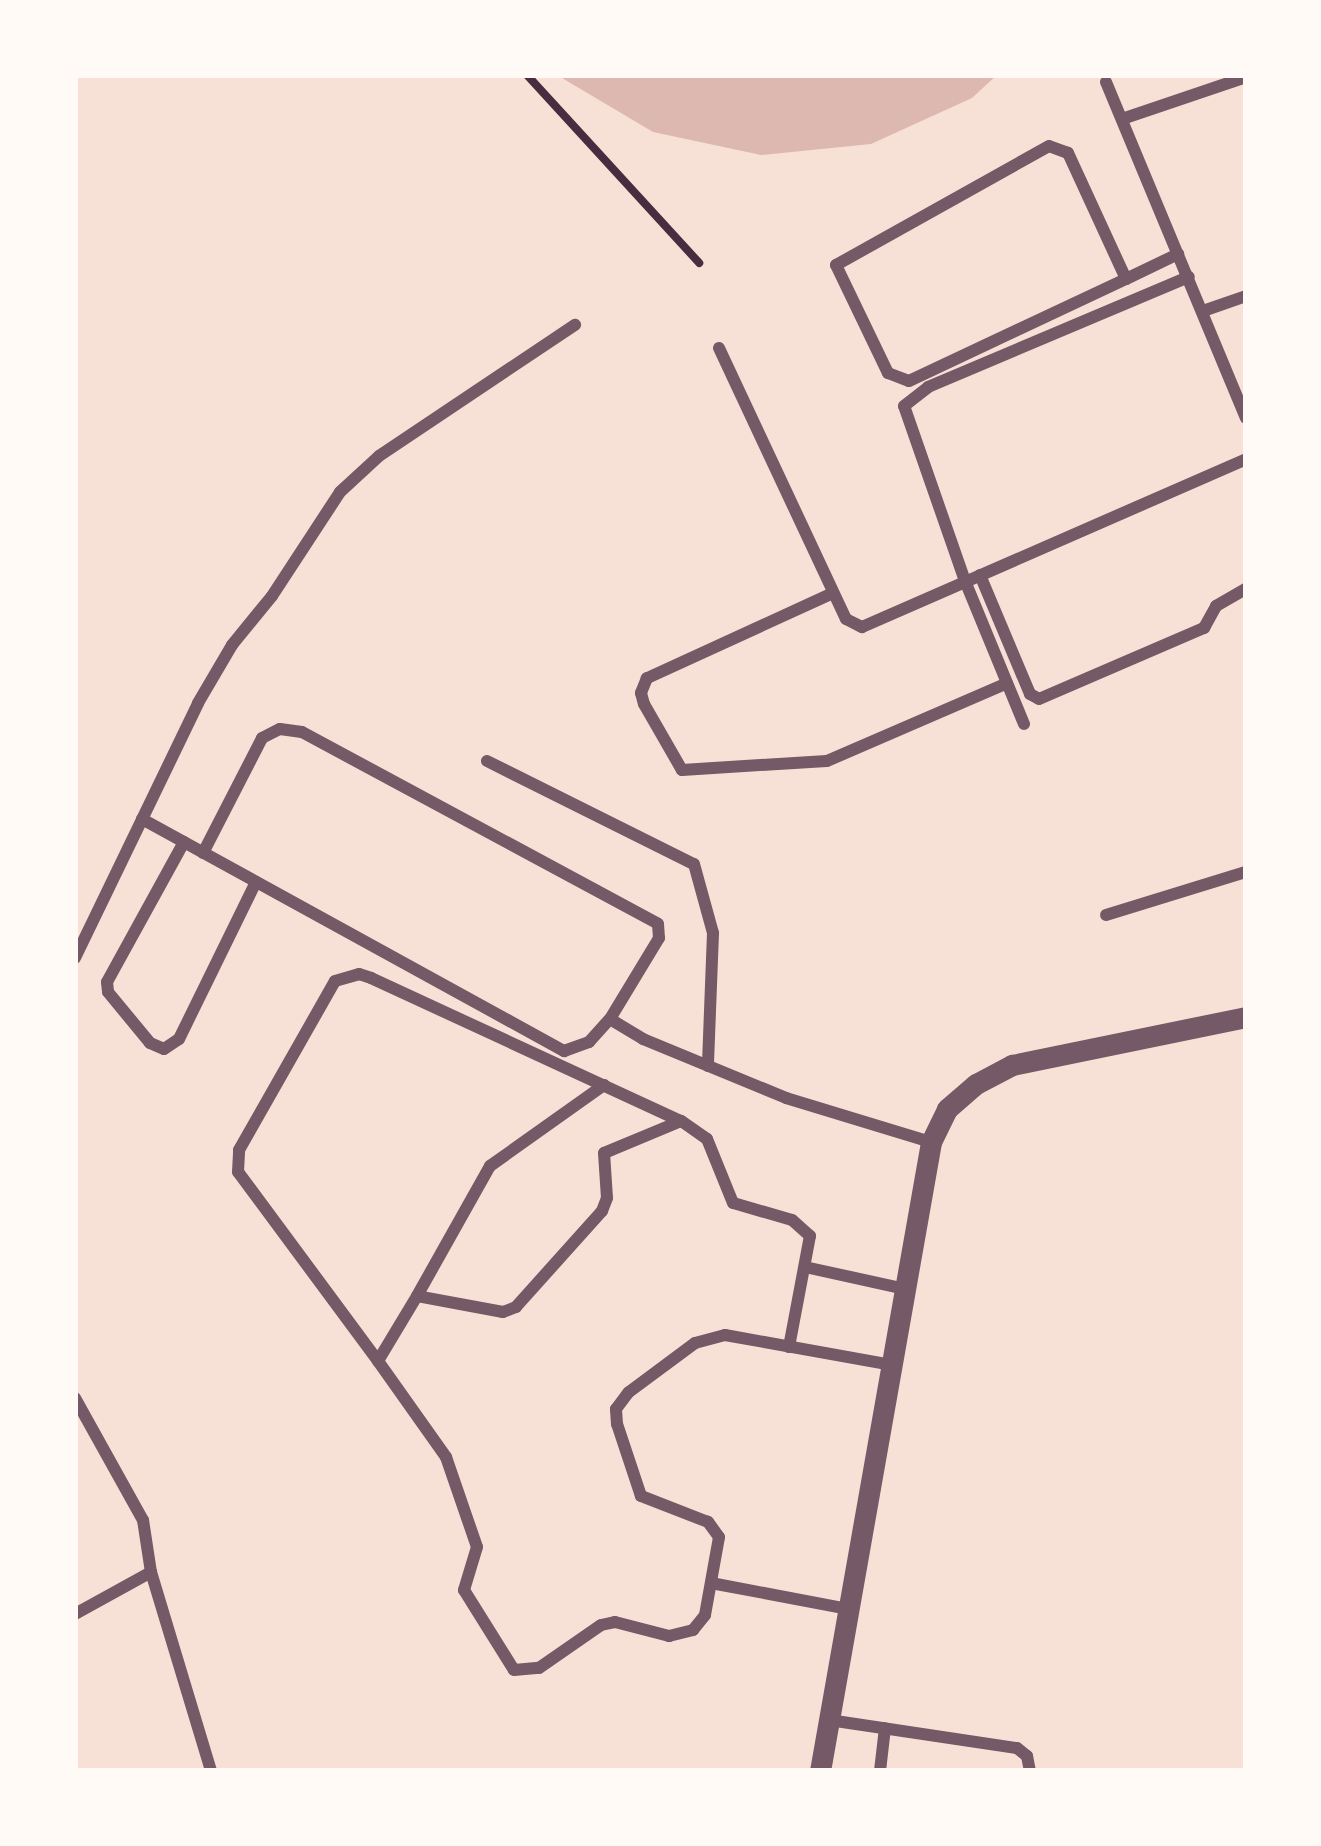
<!DOCTYPE html>
<style>
body{margin:0}
#map{position:relative;width:1321px;height:1846px;overflow:hidden;background:#f7e1d7;font-family:Jost,sans-serif}
div>[style]{position:absolute}
.water>*{inset:0;background:#dcb8b0}
.path>*{height:8px;margin:-4px;padding:0 4px;transform-origin:4px;border-radius:4px;background:#4a2c40}
.minor>*{height:12px;margin:-6px;padding:0 6px;transform-origin:6px;border-radius:6px;background:#755966}
.tertiary>*{height:21px;margin:-10.5px;padding:0 10.5px;transform-origin:10.5px;border-radius:10.5px;background:#755966}
span{translate:-50% -50%;white-space:nowrap;text-align:center;line-height:1.15;-webkit-text-stroke:10px #fffaf5;paint-order:stroke}
.frame{position:absolute;inset:0;border:78px solid #fffaf5;pointer-events:none}
</style>
<div id="map">
<div class="water">
<div style="clip-path:polygon(557px 75px,997px 75px,972px 98px,871px 144px,761px 155px,653px 132px)"></div>
</div>
<div class="path">
<div style="left:527px;top:75px;width:255px;rotate:47.5deg"></div>
</div>
<div class="minor">
<div style="left:1106px;top:82px;width:364px;rotate:67.4deg"></div>
<div style="left:1122px;top:119px;width:131px;rotate:-18.7deg"></div>
<div style="left:1126px;top:279px;width:139px;rotate:-114.7deg"></div>
<div style="left:1068px;top:153px;width:20px;rotate:-160deg"></div>
<div style="left:1049px;top:146px;width:244px;rotate:150.8deg"></div>
<div style="left:836px;top:265px;width:120px;rotate:64.3deg"></div>
<div style="left:888px;top:373px;width:22px;rotate:21deg"></div>
<div style="left:909px;top:381px;width:240px;rotate:-25.2deg"></div>
<div style="left:1126px;top:279px;width:58px;rotate:-25.7deg"></div>
<div style="left:1203px;top:311px;width:46px;rotate:-19.2deg"></div>
<div style="left:719px;top:348px;width:299px;rotate:64.9deg"></div>
<div style="left:846px;top:619px;width:18px;rotate:27deg"></div>
<div style="left:862px;top:627px;width:419px;rotate:-23.6deg"></div>
<div style="left:980px;top:575px;width:129px;rotate:67.2deg"></div>
<div style="left:1030px;top:694px;width:10px;rotate:29deg"></div>
<div style="left:1039px;top:699px;width:180px;rotate:-23.3deg"></div>
<div style="left:1204px;top:628px;width:25px;rotate:-61deg"></div>
<div style="left:1216px;top:606px;width:34px;rotate:-30deg"></div>
<div style="left:833px;top:593px;width:205px;rotate:155.4deg"></div>
<div style="left:647px;top:678px;width:16px;rotate:112deg"></div>
<div style="left:641px;top:693px;width:11px;rotate:75deg"></div>
<div style="left:644px;top:704px;width:76px;rotate:60.1deg"></div>
<div style="left:682px;top:770px;width:145px;rotate:-3.6deg"></div>
<div style="left:827px;top:761px;width:196px;rotate:-23.4deg"></div>
<div style="left:1024px;top:724px;width:155px;rotate:-112.4deg"></div>
<div style="left:965px;top:581px;width:185px;rotate:-109.2deg"></div>
<div style="left:904px;top:406px;width:31px;rotate:-38deg"></div>
<div style="left:928px;top:387px;width:283px;rotate:-22.9deg"></div>
<div style="left:487px;top:761px;width:231px;rotate:26.5deg"></div>
<div style="left:694px;top:864px;width:72px;rotate:74.6deg"></div>
<div style="left:713px;top:933px;width:133px;rotate:92.2deg"></div>
<div style="left:142px;top:819px;width:482px;rotate:28.8deg"></div>
<div style="left:564px;top:1051px;width:27px;rotate:-20deg"></div>
<div style="left:589px;top:1042px;width:31px;rotate:-48deg"></div>
<div style="left:184px;top:842px;width:160px;rotate:118.8deg"></div>
<div style="left:107px;top:982px;width:10px;rotate:84deg"></div>
<div style="left:108px;top:992px;width:66px;rotate:50.5deg"></div>
<div style="left:150px;top:1043px;width:15px;rotate:23deg"></div>
<div style="left:164px;top:1049px;width:18px;rotate:-34deg"></div>
<div style="left:179px;top:1039px;width:175px;rotate:-63.9deg"></div>
<div style="left:203px;top:853px;width:129px;rotate:-62.8deg"></div>
<div style="left:262px;top:738px;width:20px;rotate:-27deg"></div>
<div style="left:280px;top:729px;width:22px;rotate:8deg"></div>
<div style="left:302px;top:732px;width:404px;rotate:28.3deg"></div>
<div style="left:658px;top:924px;width:14px;rotate:86deg"></div>
<div style="left:659px;top:938px;width:95px;rotate:121.2deg"></div>
<div style="left:610px;top:1019px;width:39px;rotate:31deg"></div>
<div style="left:643px;top:1039px;width:155px;rotate:22.4deg"></div>
<div style="left:786px;top:1098px;width:152px;rotate:16.9deg"></div>
<div style="left:1106px;top:915px;width:146px;rotate:-17.1deg"></div>
<div style="left:75px;top:958px;width:283px;rotate:-64.2deg"></div>
<div style="left:198px;top:703px;width:67px;rotate:-59.6deg"></div>
<div style="left:232px;top:645px;width:63px;rotate:-50.8deg"></div>
<div style="left:272px;top:596px;width:124px;rotate:-56.8deg"></div>
<div style="left:340px;top:492px;width:53px;rotate:-42.7deg"></div>
<div style="left:379px;top:456px;width:236px;rotate:-33.8deg"></div>
<div style="left:805px;top:1267px;width:102px;rotate:12.4deg"></div>
<div style="left:417px;top:1296px;width:149px;rotate:-60.7deg"></div>
<div style="left:490px;top:1166px;width:140px;rotate:-35.4deg"></div>
<div style="left:789px;top:1347px;width:113px;rotate:-79.3deg"></div>
<div style="left:810px;top:1236px;width:24px;rotate:-138deg"></div>
<div style="left:792px;top:1220px;width:61px;rotate:-163.9deg"></div>
<div style="left:733px;top:1203px;width:69px;rotate:-112.1deg"></div>
<div style="left:707px;top:1139px;width:32px;rotate:-145deg"></div>
<div style="left:681px;top:1121px;width:83px;rotate:157.4deg"></div>
<div style="left:604px;top:1153px;width:45px;rotate:86.2deg"></div>
<div style="left:607px;top:1198px;width:14px;rotate:111deg"></div>
<div style="left:602px;top:1211px;width:129px;rotate:131.9deg"></div>
<div style="left:516px;top:1307px;width:14px;rotate:159deg"></div>
<div style="left:503px;top:1312px;width:87px;rotate:-169.5deg"></div>
<div style="left:417px;top:1296px;width:76px;rotate:121deg"></div>
<div style="left:378px;top:1361px;width:118px;rotate:54.7deg"></div>
<div style="left:446px;top:1457px;width:95px;rotate:71deg"></div>
<div style="left:477px;top:1547px;width:45px;rotate:106.8deg"></div>
<div style="left:464px;top:1590px;width:94px;rotate:58deg"></div>
<div style="left:514px;top:1670px;width:25px;rotate:-5deg"></div>
<div style="left:539px;top:1668px;width:75px;rotate:-34.7deg"></div>
<div style="left:601px;top:1625px;width:14px;rotate:-12deg"></div>
<div style="left:615px;top:1622px;width:56px;rotate:14.5deg"></div>
<div style="left:669px;top:1636px;width:25px;rotate:-14deg"></div>
<div style="left:693px;top:1630px;width:19px;rotate:-51deg"></div>
<div style="left:705px;top:1615px;width:79px;rotate:-79.8deg"></div>
<div style="left:719px;top:1537px;width:19px;rotate:-126deg"></div>
<div style="left:708px;top:1522px;width:72px;rotate:-158.8deg"></div>
<div style="left:641px;top:1496px;width:76px;rotate:-108.4deg"></div>
<div style="left:617px;top:1424px;width:15px;rotate:-94deg"></div>
<div style="left:616px;top:1409px;width:21px;rotate:-53deg"></div>
<div style="left:629px;top:1392px;width:82px;rotate:-36.6deg"></div>
<div style="left:695px;top:1343px;width:31px;rotate:-15deg"></div>
<div style="left:725px;top:1335px;width:169px;rotate:10.2deg"></div>
<div style="left:378px;top:1361px;width:235px;rotate:-126.5deg"></div>
<div style="left:238px;top:1172px;width:22px;rotate:-87deg"></div>
<div style="left:239px;top:1150px;width:194px;rotate:-60.4deg"></div>
<div style="left:335px;top:981px;width:25px;rotate:-16deg"></div>
<div style="left:359px;top:974px;width:13px;rotate:18deg"></div>
<div style="left:371px;top:978px;width:341px;rotate:24.8deg"></div>
<div style="left:75px;top:1398px;width:140px;rotate:60.9deg"></div>
<div style="left:143px;top:1520px;width:53px;rotate:81.3deg"></div>
<div style="left:151px;top:1572px;width:208px;rotate:73.2deg"></div>
<div style="left:711px;top:1583px;width:139px;rotate:10.7deg"></div>
<div style="left:75px;top:1614px;width:87px;rotate:-28.9deg"></div>
<div style="left:829px;top:1720px;width:190px;rotate:8.5deg"></div>
<div style="left:1017px;top:1748px;width:13px;rotate:39deg"></div>
<div style="left:1027px;top:1756px;width:15px;rotate:79deg"></div>
<div style="left:880px;top:1771px;width:43px;rotate:-83.4deg"></div>
</div>
<div class="tertiary">
<div style="left:820px;top:1771px;width:639px;rotate:-79.99deg"></div>
<div style="left:931px;top:1142px;width:37px;rotate:-64deg"></div>
<div style="left:947px;top:1109px;width:38px;rotate:-41deg"></div>
<div style="left:976px;top:1084px;width:41px;rotate:-27.8deg"></div>
<div style="left:1012px;top:1065px;width:239px;rotate:-11.6deg"></div>
</div>
<div class="frame"></div>
</div>
